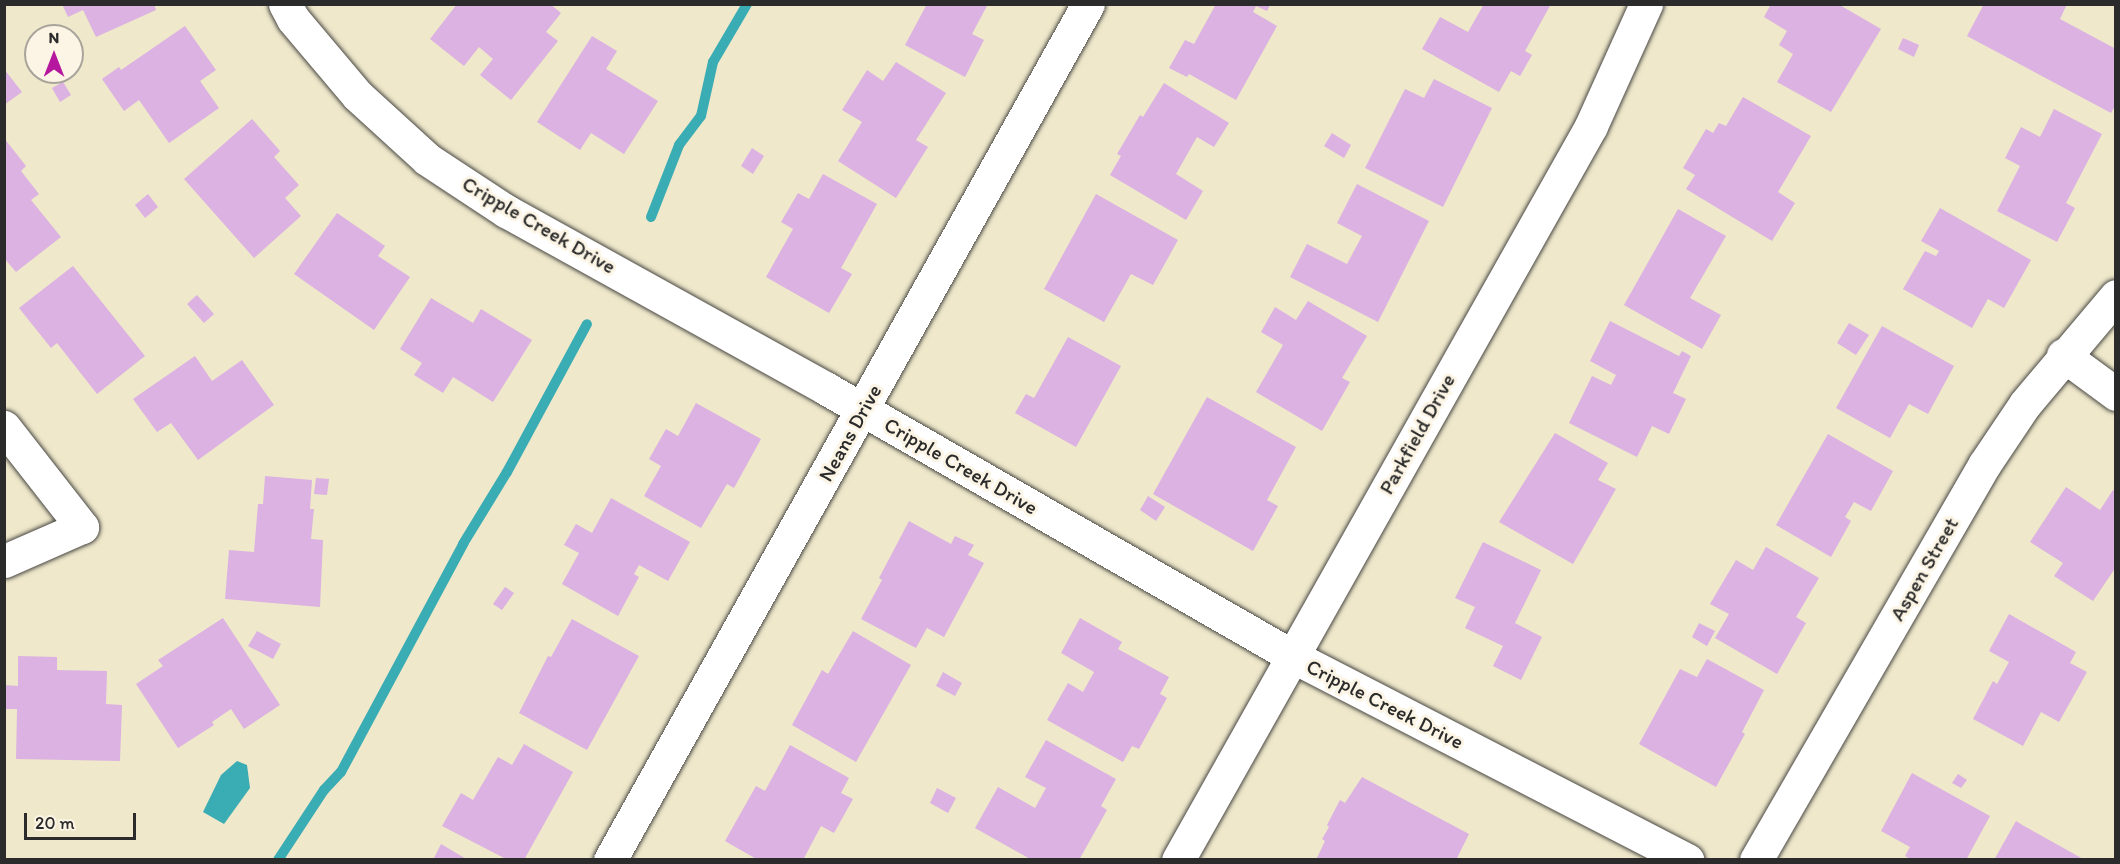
<!DOCTYPE html>
<style>
body{margin:0}
#map{position:relative;width:2120px;height:864px;overflow:hidden;background:#efe8cb;font-family:Itim,sans-serif}
div>[style]{position:absolute}
.water>*{inset:0;background:#3aacb3}
.stream>*{height:10px;margin:-5px;padding:0 5px;transform-origin:5px;border-radius:5px;background:#3aacb3}
.building>*{inset:0;background:#dbb2e1}
.roads{filter:drop-shadow(0 0 2px #484743) drop-shadow(0 0 2px #484743)}
.minor>*{height:33px;margin:-16.5px;padding:0 16.5px;transform-origin:16.5px;border-radius:16.5px;background:#fff}
span{translate:-50% -50%;white-space:nowrap;text-align:center;line-height:1.15;-webkit-text-stroke:6px #fcf5e5;paint-order:stroke}
.street-label{font-size:21px;color:#2b2b2b}
.frame{position:absolute;inset:0;border:6px solid #2b2b2b;pointer-events:none}
.north{position:absolute;left:24px;top:24px;width:60px;height:60px;box-sizing:border-box;background:#fcf5e5;border:2px solid #a8a49b;border-radius:50%;rotate:0deg;font-size:16px;font-weight:700;line-height:24px;text-align:center;color:#2b2b2b}
.north::after{content:'';display:block;margin:auto;width:21px;height:27px;background:#b5179e;clip-path:polygon(50% 0,100% 100%,50% 72%,0 100%)}
.scale{position:absolute;left:24px;top:813px;width:112px;height:27px;box-sizing:border-box;border:3px solid #2b2b2b;border-top:0;padding-left:8px;font-size:18px;line-height:21px;white-space:nowrap;color:#2b2b2b;-webkit-text-stroke:4px #fcf5e5;paint-order:stroke}
</style>
<div id="map">
<div class="water">
<div style="clip-path:polygon(237px 761px,247px 765px,250px 788px,224px 824px,203px 812px,221px 775px)"></div>
</div>
<div class="stream">
<div style="left:651px;top:217px;width:77px;rotate:-68.7deg"></div>
<div style="left:679px;top:145px;width:36px;rotate:-53deg"></div>
<div style="left:701px;top:116px;width:55px;rotate:-77.5deg"></div>
<div style="left:713px;top:62px;width:67px;rotate:-59.6deg"></div>
<div style="left:278px;top:860px;width:84px;rotate:-56.7deg"></div>
<div style="left:324px;top:790px;width:25px;rotate:-47deg"></div>
<div style="left:341px;top:772px;width:259px;rotate:-61.8deg"></div>
<div style="left:463px;top:544px;width:84px;rotate:-58.6deg"></div>
<div style="left:507px;top:472px;width:168px;rotate:-61.6deg"></div>
</div>
<div class="building">
<div style="clip-path:polygon(62px 4px,154px 4px,156px 10px,96px 37px,83px 10px,68px 17px)"></div>
<div style="clip-path:polygon(457px 4px,550px 4px,561px 13px,546px 32px,558px 41px,511px 100px,480px 75px,493px 59px,479px 47px,464px 66px,430px 39px)"></div>
<div style="clip-path:polygon(927px 4px,988px 4px,972px 34px,984px 40px,965px 77px,905px 45px)"></div>
<div style="clip-path:polygon(1216px 4px,1270px 5px,1267px 11px,1256px 6px,1253px 12px,1277px 26px,1236px 100px,1189px 74px,1187px 77px,1169px 68px,1185px 40px,1194px 44px)"></div>
<div style="clip-path:polygon(1484px 4px,1551px 4px,1525px 51px,1532px 55px,1520px 76px,1511px 71px,1499px 92px,1422px 49px,1440px 17px,1468px 32px)"></div>
<div style="clip-path:polygon(1771px 4px,1838px 4px,1881px 29px,1831px 112px,1777px 82px,1793px 54px,1779px 45px,1787px 31px,1764px 17px)"></div>
<div style="clip-path:polygon(1984px 4px,2067px 4px,2060px 19px,2116px 49px,2116px 104px,2111px 113px,1967px 36px)"></div>
<div style="clip-path:polygon(185px 26px,216px 70px,200px 81px,219px 108px,169px 143px,139px 100px,124px 111px,102px 79px,119px 67px,121px 70px)"></div>
<div style="clip-path:polygon(592px 36px,617px 51px,606px 69px,658px 101px,624px 154px,591px 133px,580px 150px,537px 122px)"></div>
<div style="clip-path:polygon(1903px 38px,1919px 45px,1914px 57px,1898px 49px)"></div>
<div style="clip-path:polygon(896px 62px,946px 93px,916px 140px,928px 147px,896px 198px,838px 161px,862px 122px,842px 110px,867px 70px,883px 81px)"></div>
<div style="clip-path:polygon(4px 69px,22px 92px,4px 105px)"></div>
<div style="clip-path:polygon(1434px 79px,1492px 108px,1443px 207px,1365px 168px,1405px 89px,1424px 98px)"></div>
<div style="clip-path:polygon(63px 82px,71px 95px,60px 102px,52px 88px)"></div>
<div style="clip-path:polygon(1164px 83px,1229px 123px,1214px 147px,1197px 137px,1176px 174px,1203px 191px,1186px 220px,1110px 175px,1121px 156px,1117px 154px,1140px 115px,1143px 117px)"></div>
<div style="clip-path:polygon(1743px 97px,1811px 136px,1778px 192px,1795px 203px,1772px 241px,1686px 189px,1695px 175px,1683px 168px,1706px 129px,1713px 133px,1719px 123px,1726px 126px)"></div>
<div style="clip-path:polygon(2054px 109px,2102px 134px,2066px 203px,2075px 208px,2057px 242px,1997px 211px,2020px 166px,2005px 158px,2021px 127px,2040px 137px)"></div>
<div style="clip-path:polygon(252px 119px,280px 151px,274px 157px,299px 185px,285px 198px,301px 216px,254px 258px,184px 179px)"></div>
<div style="clip-path:polygon(1332px 133px,1351px 145px,1344px 158px,1324px 146px)"></div>
<div style="clip-path:polygon(4px 138px,26px 166px,21px 171px,39px 194px,31px 200px,61px 237px,16px 272px,4px 258px)"></div>
<div style="clip-path:polygon(752px 148px,764px 156px,753px 174px,741px 166px)"></div>
<div style="clip-path:polygon(823px 174px,877px 204px,841px 268px,852px 274px,829px 313px,766px 277px,793px 229px,781px 222px,798px 193px,809px 199px)"></div>
<div style="clip-path:polygon(1357px 184px,1429px 221px,1378px 322px,1290px 277px,1307px 244px,1347px 264px,1362px 236px,1337px 223px)"></div>
<div style="clip-path:polygon(148px 194px,158px 207px,145px 218px,135px 205px)"></div>
<div style="clip-path:polygon(1096px 194px,1178px 240px,1153px 285px,1131px 274px,1104px 322px,1044px 289px)"></div>
<div style="clip-path:polygon(1940px 208px,2031px 260px,2004px 308px,1988px 299px,1972px 328px,1903px 289px,1925px 251px,1936px 256px,1939px 251px,1921px 241px)"></div>
<div style="clip-path:polygon(1678px 209px,1726px 236px,1690px 298px,1721px 315px,1702px 349px,1624px 305px)"></div>
<div style="clip-path:polygon(337px 213px,385px 246px,378px 256px,410px 277px,374px 330px,294px 274px)"></div>
<div style="clip-path:polygon(73px 266px,145px 356px,97px 394px,57px 343px,51px 348px,19px 308px)"></div>
<div style="clip-path:polygon(197px 295px,214px 314px,204px 323px,187px 304px)"></div>
<div style="clip-path:polygon(431px 298px,473px 323px,481px 309px,532px 340px,493px 402px,453px 377px,443px 393px,414px 375px,422px 363px,400px 349px)"></div>
<div style="clip-path:polygon(1308px 301px,1367px 336px,1342px 378px,1350px 382px,1322px 431px,1256px 392px,1283px 345px,1261px 332px,1275px 307px,1296px 320px)"></div>
<div style="clip-path:polygon(1610px 321px,1679px 356px,1682px 351px,1691px 356px,1673px 393px,1686px 399px,1669px 434px,1652px 426px,1637px 457px,1569px 423px,1592px 376px,1611px 385px,1616px 375px,1590px 361px)"></div>
<div style="clip-path:polygon(1849px 323px,1869px 335px,1856px 355px,1837px 343px)"></div>
<div style="clip-path:polygon(1882px 326px,1954px 366px,1928px 414px,1909px 404px,1890px 438px,1836px 408px)"></div>
<div style="clip-path:polygon(1068px 337px,1121px 366px,1076px 447px,1015px 413px,1026px 394px,1034px 398px)"></div>
<div style="clip-path:polygon(195px 356px,212px 381px,242px 360px,274px 405px,198px 460px,171px 423px,157px 432px,133px 399px)"></div>
<div style="clip-path:polygon(1207px 397px,1296px 447px,1267px 500px,1278px 506px,1253px 551px,1153px 494px)"></div>
<div style="clip-path:polygon(696px 403px,761px 439px,734px 488px,727px 484px,701px 528px,644px 496px,661px 466px,649px 459px,666px 429px,678px 436px)"></div>
<div style="clip-path:polygon(1555px 433px,1608px 463px,1598px 480px,1616px 489px,1573px 564px,1499px 522px)"></div>
<div style="clip-path:polygon(1828px 434px,1893px 471px,1871px 511px,1854px 502px,1845px 517px,1851px 521px,1831px 557px,1776px 525px)"></div>
<div style="clip-path:polygon(265px 476px,312px 480px,310px 509px,314px 509px,311px 539px,323px 540px,320px 607px,225px 599px,229px 550px,254px 552px,258px 504px,263px 504px)"></div>
<div style="clip-path:polygon(316px 478px,329px 479px,327px 495px,314px 494px)"></div>
<div style="clip-path:polygon(2066px 487px,2100px 510px,2113px 490px,2116px 492px,2116px 567px,2093px 601px,2054px 576px,2063px 563px,2030px 542px)"></div>
<div style="clip-path:polygon(1148px 496px,1165px 507px,1156px 521px,1140px 510px)"></div>
<div style="clip-path:polygon(611px 498px,690px 542px,668px 581px,639px 565px,634px 574px,639px 577px,618px 616px,562px 584px,579px 553px,564px 545px,576px 524px,592px 533px)"></div>
<div style="clip-path:polygon(909px 521px,951px 544px,955px 536px,974px 545px,968px 555px,984px 563px,944px 637px,927px 628px,916px 648px,861px 619px,882px 580px,879px 578px)"></div>
<div style="clip-path:polygon(1483px 542px,1541px 570px,1515px 623px,1542px 637px,1521px 680px,1493px 666px,1503px 646px,1465px 628px,1475px 607px,1455px 598px)"></div>
<div style="clip-path:polygon(1766px 547px,1819px 578px,1796px 617px,1806px 623px,1777px 674px,1715px 638px,1729px 614px,1710px 604px,1736px 560px,1753px 570px)"></div>
<div style="clip-path:polygon(505px 587px,514px 593px,502px 610px,493px 604px)"></div>
<div style="clip-path:polygon(2009px 614px,2076px 652px,2070px 663px,2087px 672px,2059px 722px,2041px 712px,2023px 746px,1973px 719px,1993px 681px,1997px 684px,2009px 662px,1989px 651px)"></div>
<div style="clip-path:polygon(223px 618px,280px 705px,244px 729px,231px 709px,212px 722px,214px 725px,178px 748px,136px 684px,163px 666px,158px 660px)"></div>
<div style="clip-path:polygon(1080px 618px,1122px 642px,1118px 649px,1169px 677px,1160px 694px,1167px 698px,1139px 749px,1132px 746px,1123px 762px,1047px 720px,1068px 683px,1083px 692px,1094px 672px,1061px 653px)"></div>
<div style="clip-path:polygon(572px 619px,639px 656px,587px 750px,519px 713px,548px 656px,551px 657px)"></div>
<div style="clip-path:polygon(1699px 623px,1715px 631px,1707px 646px,1692px 637px)"></div>
<div style="clip-path:polygon(257px 631px,281px 644px,273px 659px,248px 646px)"></div>
<div style="clip-path:polygon(853px 631px,911px 665px,856px 762px,792px 725px,822px 670px,828px 674px)"></div>
<div style="clip-path:polygon(18px 656px,57px 657px,57px 670px,107px 671px,106px 704px,122px 705px,120px 761px,16px 759px,17px 709px,4px 709px,4px 685px,18px 686px)"></div>
<div style="clip-path:polygon(1707px 659px,1764px 690px,1742px 732px,1745px 734px,1716px 787px,1639px 744px,1680px 669px,1697px 677px)"></div>
<div style="clip-path:polygon(943px 672px,962px 683px,955px 696px,936px 686px)"></div>
<div style="clip-path:polygon(1046px 740px,1116px 779px,1101px 806px,1107px 810px,1079px 860px,1032px 860px,975px 828px,998px 787px,1035px 808px,1046px 788px,1025px 777px)"></div>
<div style="clip-path:polygon(524px 744px,573px 772px,524px 860px,508px 860px,442px 826px,461px 793px,473px 800px,498px 757px,512px 765px)"></div>
<div style="clip-path:polygon(790px 745px,849px 778px,841px 793px,853px 799px,834px 833px,821px 826px,803px 860px,758px 860px,725px 841px,756px 786px,765px 791px)"></div>
<div style="clip-path:polygon(1912px 773px,1990px 816px,1966px 860px,1912px 860px,1905px 856px,1910px 847px,1881px 831px)"></div>
<div style="clip-path:polygon(1958px 774px,1967px 780px,1961px 788px,1952px 783px)"></div>
<div style="clip-path:polygon(1362px 777px,1469px 834px,1456px 860px,1316px 860px,1325px 841px,1322px 839px,1329px 827px,1327px 825px,1340px 800px,1345px 803px)"></div>
<div style="clip-path:polygon(937px 788px,956px 798px,948px 813px,930px 803px)"></div>
<div style="clip-path:polygon(2016px 821px,2024px 826px,2085px 860px,1994px 860px)"></div>
<div style="clip-path:polygon(441px 844px,468px 860px,433px 860px)"></div>
</div>
<div class="roads">
<div class="minor">
<div style="left:285px;top:4px;width:17px;rotate:62deg"></div>
<div style="left:293px;top:19px;width:99px;rotate:49.9deg"></div>
<div style="left:357px;top:95px;width:95px;rotate:42.4deg"></div>
<div style="left:427px;top:159px;width:95px;rotate:33.4deg"></div>
<div style="left:506px;top:211px;width:367px;rotate:29deg"></div>
<div style="left:827px;top:389px;width:536px;rotate:29.86deg"></div>
<div style="left:1292px;top:656px;width:445px;rotate:27.3deg"></div>
<div style="left:2063px;top:355px;width:66px;rotate:36.3deg"></div>
<div style="left:4px;top:427px;width:127px;rotate:52deg"></div>
<div style="left:82px;top:527px;width:85px;rotate:156.4deg"></div>
<div style="left:610px;top:860px;width:980px;rotate:-60.82deg"></div>
<div style="left:1178px;top:860px;width:842px;rotate:-60.63deg"></div>
<div style="left:1591px;top:126px;width:134px;rotate:-65.7deg"></div>
<div style="left:1756px;top:860px;width:456px;rotate:-60deg"></div>
<div style="left:1984px;top:465px;width:73px;rotate:-56.1deg"></div>
<div style="left:2025px;top:404px;width:141px;rotate:-49.9deg"></div>
</div>
</div>
<div class="street-label">
<span style="left:539px;top:225px;rotate:30deg">Cripple Creek Drive</span>
<span style="left:850px;top:433px;rotate:-61deg">Neans Drive</span>
<span style="left:1417px;top:434px;rotate:-61deg">Parkfield Drive</span>
<span style="left:961px;top:466px;rotate:30deg">Cripple Creek Drive</span>
<span style="left:1924px;top:569px;rotate:-60deg">Aspen Street</span>
<span style="left:1385px;top:704px;rotate:27deg">Cripple Creek Drive</span>
</div>
<div class="frame"></div>
<div class="north">N</div>
<div class="scale">20 m</div>
</div>
